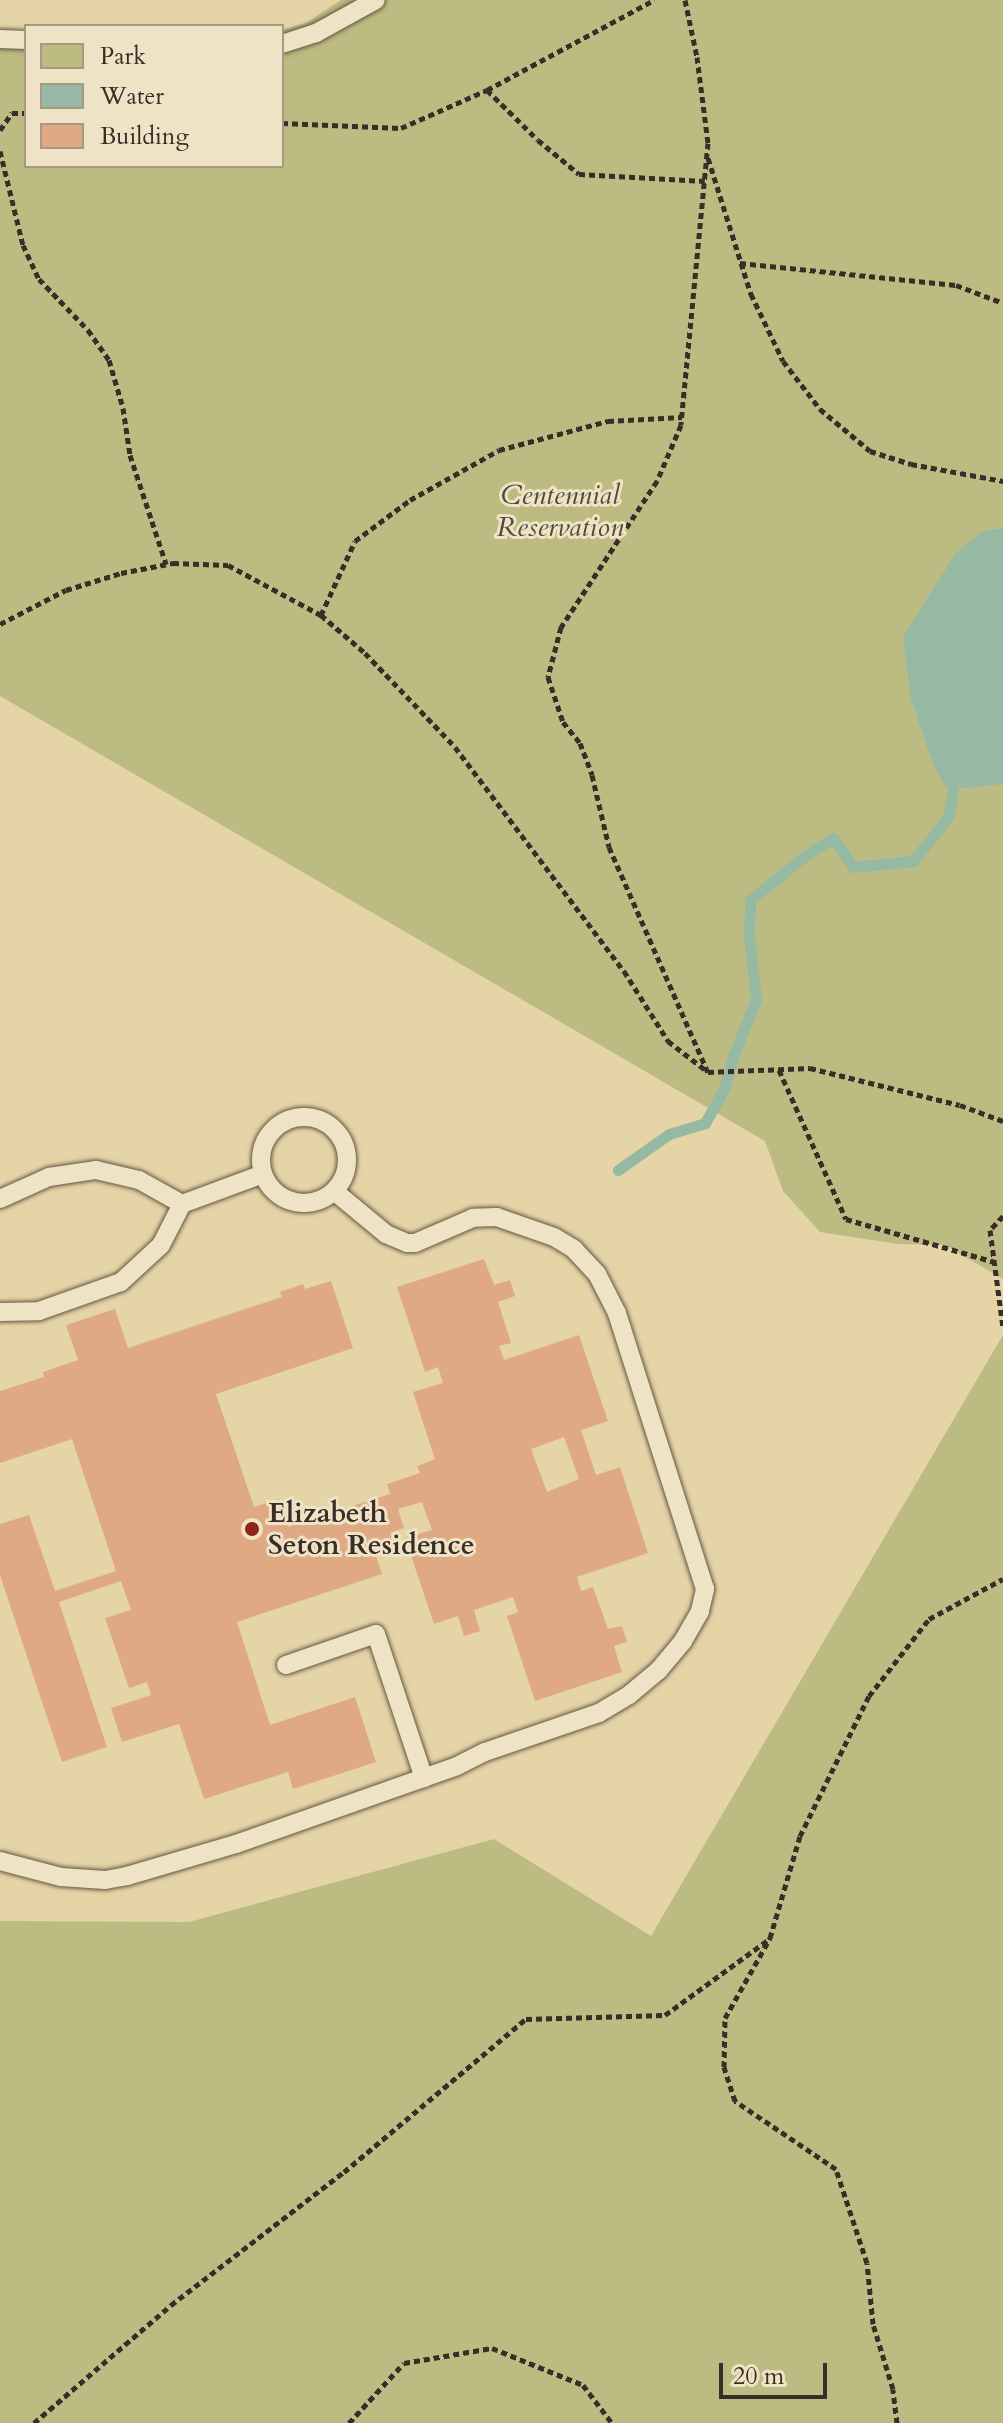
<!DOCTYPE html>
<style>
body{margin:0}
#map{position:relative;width:1003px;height:2423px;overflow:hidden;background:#e5d5a6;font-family:Cardo,serif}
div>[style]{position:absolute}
.green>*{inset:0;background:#bcbb81}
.water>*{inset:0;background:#96b9a3}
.stream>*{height:11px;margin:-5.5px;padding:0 5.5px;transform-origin:5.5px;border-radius:5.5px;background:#96b9a3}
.building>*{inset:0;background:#dfa984}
.path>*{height:5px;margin-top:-2.5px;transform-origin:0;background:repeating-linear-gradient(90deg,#3a2c26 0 6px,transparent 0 10px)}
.roads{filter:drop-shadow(0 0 2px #655646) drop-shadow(0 0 2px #655646)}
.lane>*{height:18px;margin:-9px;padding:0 9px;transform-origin:9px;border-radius:9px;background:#eee4c5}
.lane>.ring{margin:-9px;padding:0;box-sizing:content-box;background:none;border:18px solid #eee4c5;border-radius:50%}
.dots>*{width:22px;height:22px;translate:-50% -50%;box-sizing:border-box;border:4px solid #eee4c5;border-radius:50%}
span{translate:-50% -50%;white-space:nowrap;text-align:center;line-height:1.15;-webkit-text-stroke:6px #eee4c5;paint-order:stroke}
.park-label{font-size:28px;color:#544938;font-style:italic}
.poi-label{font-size:28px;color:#3a2c26;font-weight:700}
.left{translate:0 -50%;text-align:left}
.legend{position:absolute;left:24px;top:24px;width:260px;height:144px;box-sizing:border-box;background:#eee4c5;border:2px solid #a69a85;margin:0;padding:10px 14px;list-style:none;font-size:24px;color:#3a2c26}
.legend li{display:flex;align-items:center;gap:16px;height:40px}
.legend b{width:40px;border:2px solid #a69a85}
.scale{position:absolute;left:719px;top:2363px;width:108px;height:36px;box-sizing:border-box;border:4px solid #3a2c26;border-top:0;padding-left:10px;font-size:24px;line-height:28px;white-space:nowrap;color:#3a2c26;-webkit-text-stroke:6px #eee4c5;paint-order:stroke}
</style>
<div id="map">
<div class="green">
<div style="clip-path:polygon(341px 0,1003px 0,1003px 1279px,945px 1245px,898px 1244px,820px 1232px,783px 1191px,765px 1141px,0 696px,0 31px,26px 32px,26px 166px,282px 166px,282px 30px,306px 23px)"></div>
<div style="clip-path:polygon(1003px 1335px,1003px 2423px,0 2423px,0 1921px,189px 1922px,494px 1839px,651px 1936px)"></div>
</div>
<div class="water">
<div style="clip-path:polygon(1003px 528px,1003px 784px,967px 788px,945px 786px,934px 767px,911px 699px,903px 637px,956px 553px,983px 531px)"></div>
</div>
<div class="stream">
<div style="left:618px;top:1170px;width:62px;rotate:-35.2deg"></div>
<div style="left:669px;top:1134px;width:38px;rotate:-17deg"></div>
<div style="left:705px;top:1123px;width:39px;rotate:-61deg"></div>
<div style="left:724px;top:1089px;width:36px;rotate:-74deg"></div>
<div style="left:734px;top:1054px;width:59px;rotate:-68.2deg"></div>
<div style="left:756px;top:999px;width:64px;rotate:-96.2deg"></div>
<div style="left:749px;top:935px;width:35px;rotate:-88deg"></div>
<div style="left:750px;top:900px;width:70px;rotate:-38.7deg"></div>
<div style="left:805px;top:856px;width:33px;rotate:-33deg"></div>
<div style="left:833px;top:838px;width:35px;rotate:55deg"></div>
<div style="left:853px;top:867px;width:60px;rotate:-5.7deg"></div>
<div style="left:913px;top:861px;width:58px;rotate:-51.3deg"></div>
<div style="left:949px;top:816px;width:29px;rotate:-82deg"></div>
</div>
<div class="building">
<div style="clip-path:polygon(evenodd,484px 1259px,494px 1285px,510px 1280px,515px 1296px,498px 1302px,511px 1343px,499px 1346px,504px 1360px,579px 1335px,608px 1421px,581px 1430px,596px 1475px,620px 1467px,648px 1553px,577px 1577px,581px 1591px,593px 1587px,608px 1629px,622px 1626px,627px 1642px,614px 1646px,622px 1672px,535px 1701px,507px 1616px,518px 1612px,513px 1597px,474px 1610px,480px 1631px,464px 1636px,458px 1616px,434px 1624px,405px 1538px,432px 1530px,422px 1502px,398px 1509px,404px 1528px,390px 1533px,394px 1544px,374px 1551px,382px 1574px,237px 1622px,270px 1725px,355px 1697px,376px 1762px,293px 1789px,288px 1772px,204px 1799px,179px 1724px,122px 1742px,111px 1708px,151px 1695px,147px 1682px,129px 1688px,105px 1618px,131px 1610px,121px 1581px,59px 1602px,107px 1747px,62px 1762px,0 1575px,0 1524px,29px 1515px,55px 1591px,116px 1571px,72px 1439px,0 1463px,0 1391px,44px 1377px,43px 1372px,78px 1360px,66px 1325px,115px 1309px,128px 1348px,282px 1297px,280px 1292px,303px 1284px,305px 1289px,331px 1281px,353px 1348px,216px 1394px,254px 1507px,279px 1499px,288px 1527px,390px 1494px,387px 1484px,420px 1473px,417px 1466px,435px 1459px,413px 1392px,443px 1383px,438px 1367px,425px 1372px,397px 1287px,484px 1259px,564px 1437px,579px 1479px,547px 1492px,531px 1449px,564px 1437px)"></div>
</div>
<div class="path">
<div style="left:685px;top:0;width:58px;rotate:78.1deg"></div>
<div style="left:697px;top:57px;width:87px;rotate:82.7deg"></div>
<div style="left:708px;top:143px;width:283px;rotate:95.5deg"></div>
<div style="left:681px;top:425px;width:61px;rotate:113.2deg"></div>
<div style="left:657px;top:481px;width:175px;rotate:123.3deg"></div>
<div style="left:561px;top:627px;width:52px;rotate:104.6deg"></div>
<div style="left:548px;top:677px;width:47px;rotate:71.6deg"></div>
<div style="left:563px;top:722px;width:27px;rotate:51deg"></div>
<div style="left:580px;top:743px;width:34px;rotate:69deg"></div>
<div style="left:592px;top:775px;width:74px;rotate:76.7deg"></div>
<div style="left:609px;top:847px;width:246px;rotate:66.3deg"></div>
<div style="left:708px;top:1072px;width:102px;rotate:-2.2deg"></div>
<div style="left:810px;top:1068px;width:154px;rotate:13.9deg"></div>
<div style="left:960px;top:1105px;width:46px;rotate:20.4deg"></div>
<div style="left:487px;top:90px;width:71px;rotate:44.4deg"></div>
<div style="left:538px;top:140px;width:53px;rotate:39.7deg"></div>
<div style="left:579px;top:174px;width:126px;rotate:3.2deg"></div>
<div style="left:282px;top:123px;width:119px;rotate:2.4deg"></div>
<div style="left:401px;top:128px;width:94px;rotate:-23.8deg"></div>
<div style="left:487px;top:90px;width:190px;rotate:-28.3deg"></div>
<div style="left:0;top:130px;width:21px;rotate:-55deg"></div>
<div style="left:12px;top:113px;width:14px"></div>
<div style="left:0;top:151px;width:97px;rotate:76.3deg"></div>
<div style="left:23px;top:245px;width:38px;rotate:65deg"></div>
<div style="left:39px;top:279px;width:71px;rotate:46.1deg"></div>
<div style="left:88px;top:330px;width:37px;rotate:55deg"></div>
<div style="left:109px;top:360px;width:50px;rotate:73.7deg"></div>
<div style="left:123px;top:408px;width:48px;rotate:81.5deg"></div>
<div style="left:130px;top:455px;width:115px;rotate:71.7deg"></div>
<div style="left:708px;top:158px;width:143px;rotate:72.5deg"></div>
<div style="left:751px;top:294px;width:74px;rotate:64.5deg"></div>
<div style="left:783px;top:361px;width:61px;rotate:52.4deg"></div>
<div style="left:820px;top:409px;width:65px;rotate:40deg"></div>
<div style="left:870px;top:451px;width:43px;rotate:17.6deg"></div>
<div style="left:911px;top:464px;width:94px;rotate:10.5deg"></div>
<div style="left:740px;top:263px;width:217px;rotate:5.8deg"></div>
<div style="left:956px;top:285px;width:50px;rotate:21deg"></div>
<div style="left:321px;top:615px;width:81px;rotate:-65.3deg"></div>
<div style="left:355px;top:541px;width:69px;rotate:-36.7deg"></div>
<div style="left:410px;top:500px;width:102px;rotate:-29.3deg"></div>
<div style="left:499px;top:450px;width:113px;rotate:-14.9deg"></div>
<div style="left:608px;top:421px;width:74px;rotate:-3.1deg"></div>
<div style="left:0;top:624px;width:74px;rotate:-27.3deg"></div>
<div style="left:66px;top:590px;width:58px;rotate:-17.2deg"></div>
<div style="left:121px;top:573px;width:53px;rotate:-10.9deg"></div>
<div style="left:173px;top:563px;width:55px;rotate:2.1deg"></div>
<div style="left:228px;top:565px;width:106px;rotate:28.3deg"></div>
<div style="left:321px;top:615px;width:58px;rotate:40.8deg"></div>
<div style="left:365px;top:653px;width:130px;rotate:46.2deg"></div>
<div style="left:455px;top:747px;width:281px;rotate:53deg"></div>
<div style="left:624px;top:971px;width:83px;rotate:57.8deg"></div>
<div style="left:668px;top:1041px;width:49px;rotate:37.6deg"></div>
<div style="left:779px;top:1070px;width:163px;rotate:65.8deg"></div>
<div style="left:846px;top:1219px;width:155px;rotate:16.1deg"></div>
<div style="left:1003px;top:1216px;width:19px;rotate:133deg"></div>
<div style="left:990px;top:1230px;width:98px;rotate:82.4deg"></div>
<div style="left:34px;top:2423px;width:181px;rotate:-40.7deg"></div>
<div style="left:171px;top:2305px;width:218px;rotate:-37.6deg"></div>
<div style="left:344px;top:2172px;width:238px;rotate:-40.1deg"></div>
<div style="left:526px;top:2019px;width:139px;rotate:-1.6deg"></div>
<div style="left:665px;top:2015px;width:127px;rotate:-36.1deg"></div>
<div style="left:349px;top:2423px;width:81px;rotate:-47.5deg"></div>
<div style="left:404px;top:2363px;width:89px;rotate:-9.7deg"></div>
<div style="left:492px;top:2348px;width:98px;rotate:22.1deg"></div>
<div style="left:583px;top:2385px;width:48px;rotate:52.7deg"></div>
<div style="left:897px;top:2423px;width:34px;rotate:-97deg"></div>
<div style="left:893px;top:2389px;width:68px;rotate:-107.1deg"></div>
<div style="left:873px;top:2324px;width:61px;rotate:-95.6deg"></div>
<div style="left:867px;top:2263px;width:99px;rotate:-108.3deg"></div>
<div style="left:836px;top:2169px;width:122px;rotate:-146deg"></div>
<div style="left:735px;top:2101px;width:36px;rotate:-108deg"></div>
<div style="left:724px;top:2067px;width:49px;rotate:-88.8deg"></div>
<div style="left:725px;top:2018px;width:92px;rotate:-60.6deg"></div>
<div style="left:770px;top:1938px;width:106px;rotate:-73.6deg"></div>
<div style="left:800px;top:1836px;width:156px;rotate:-63.8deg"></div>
<div style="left:869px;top:1696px;width:98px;rotate:-52.1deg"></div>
<div style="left:929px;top:1619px;width:84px;rotate:-28.4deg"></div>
</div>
<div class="roads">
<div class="lane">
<div style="left:0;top:39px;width:26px;rotate:2deg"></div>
<div style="left:282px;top:44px;width:36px;rotate:-18deg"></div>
<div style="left:316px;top:33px;width:68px;rotate:-28.8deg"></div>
<div class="ring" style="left:261px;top:1117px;width:68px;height:68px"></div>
<div style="left:0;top:1199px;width:54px;rotate:-24.2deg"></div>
<div style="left:49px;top:1177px;width:48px;rotate:-8.5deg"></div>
<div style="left:96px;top:1170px;width:44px;rotate:13.1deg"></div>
<div style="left:139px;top:1180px;width:49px;rotate:29.2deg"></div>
<div style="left:0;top:1312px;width:39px;rotate:-1deg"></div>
<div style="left:39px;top:1311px;width:87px;rotate:-19.5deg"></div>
<div style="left:121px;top:1282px;width:54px;rotate:-42.8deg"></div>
<div style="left:161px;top:1245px;width:46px;rotate:-62.9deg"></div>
<div style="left:182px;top:1204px;width:86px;rotate:-20.3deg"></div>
<div style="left:286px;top:1665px;width:95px;rotate:-19deg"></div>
<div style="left:376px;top:1634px;width:152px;rotate:71.6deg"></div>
<div style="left:0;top:1861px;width:63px;rotate:14.7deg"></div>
<div style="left:61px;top:1877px;width:44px;rotate:3.9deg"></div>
<div style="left:105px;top:1880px;width:22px;rotate:-10deg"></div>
<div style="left:127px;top:1876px;width:114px;rotate:-16.4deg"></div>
<div style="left:236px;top:1844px;width:234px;rotate:-19.4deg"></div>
<div style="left:457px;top:1766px;width:31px;rotate:-27deg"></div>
<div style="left:485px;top:1752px;width:120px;rotate:-18.9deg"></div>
<div style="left:599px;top:1713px;width:35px;rotate:-31deg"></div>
<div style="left:629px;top:1695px;width:38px;rotate:-40deg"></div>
<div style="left:658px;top:1671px;width:39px;rotate:-50deg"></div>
<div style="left:683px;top:1641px;width:34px;rotate:-60deg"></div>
<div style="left:700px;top:1611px;width:23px;rotate:-77deg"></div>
<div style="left:705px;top:1589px;width:290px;rotate:-107.7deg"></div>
<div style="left:617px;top:1313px;width:44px;rotate:-117.1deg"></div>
<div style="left:597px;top:1274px;width:34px;rotate:-133deg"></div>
<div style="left:574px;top:1249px;width:23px;rotate:-149deg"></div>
<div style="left:554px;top:1237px;width:60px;rotate:-160.7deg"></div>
<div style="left:497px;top:1217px;width:24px;rotate:178deg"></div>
<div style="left:473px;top:1218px;width:63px;rotate:156.7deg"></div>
<div style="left:415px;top:1243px;width:8px;rotate:180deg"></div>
<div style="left:407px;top:1243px;width:23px;rotate:-157deg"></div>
<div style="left:386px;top:1234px;width:67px;rotate:-140.4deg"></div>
</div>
</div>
<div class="dots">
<div style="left:252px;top:1529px;background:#8f2418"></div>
</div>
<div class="park-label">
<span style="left:560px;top:511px">Centennial<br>Reservation</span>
</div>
<div class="poi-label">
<span class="left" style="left:268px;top:1529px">Elizabeth<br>Seton Residence</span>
</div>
<ul class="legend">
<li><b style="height:22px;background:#bcbb81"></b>Park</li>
<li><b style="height:22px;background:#96b9a3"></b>Water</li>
<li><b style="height:22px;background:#dfa984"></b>Building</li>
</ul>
<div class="scale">20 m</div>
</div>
